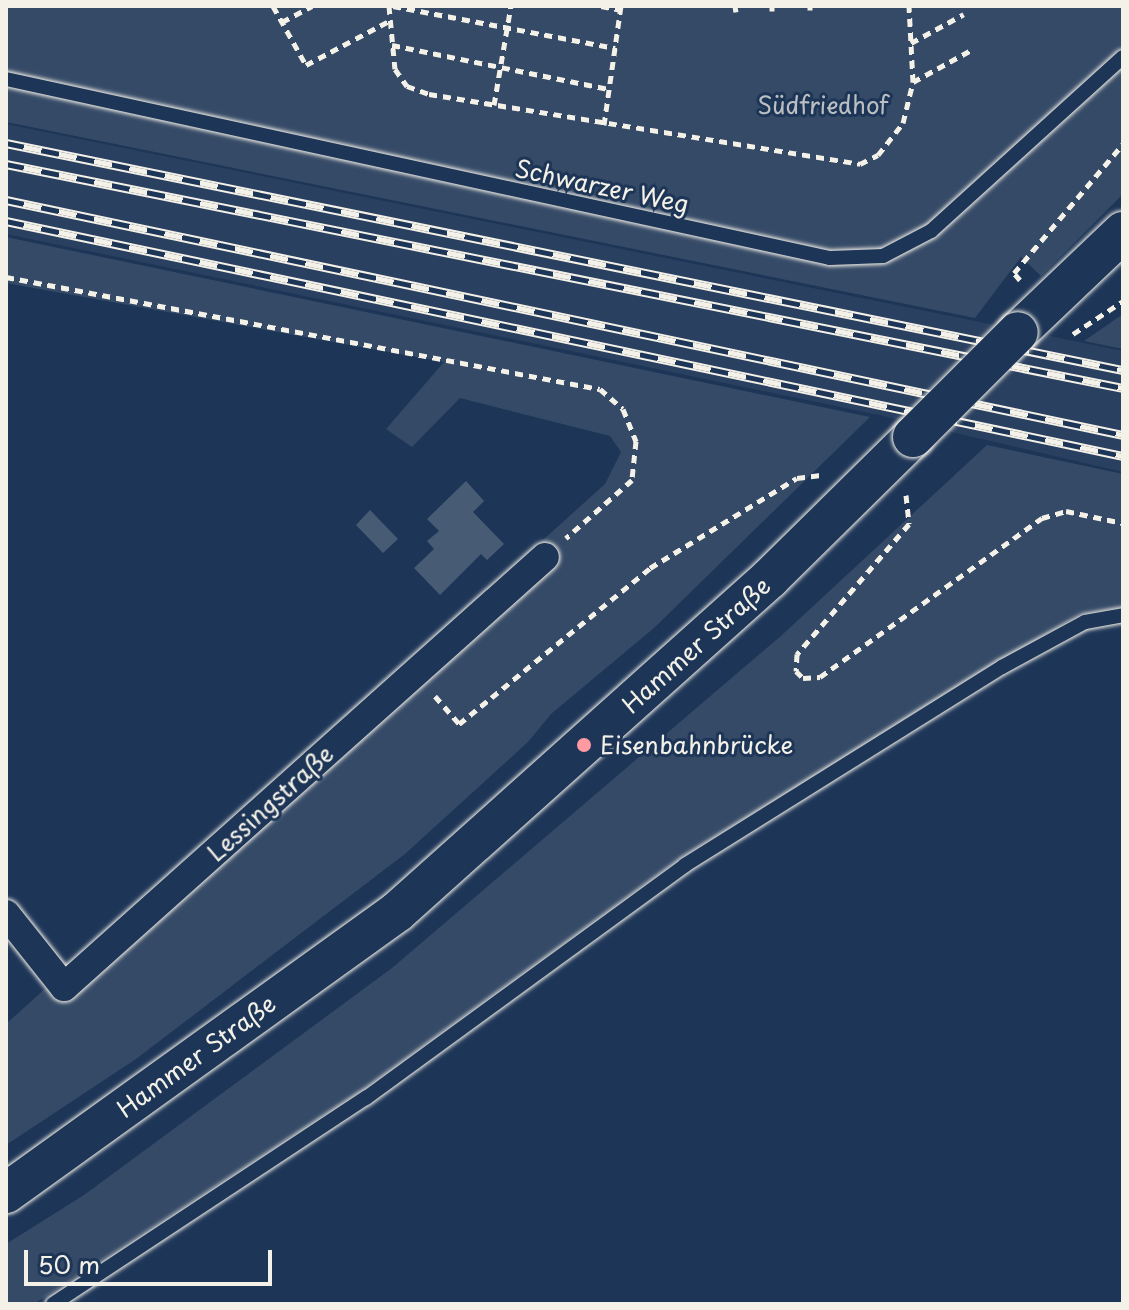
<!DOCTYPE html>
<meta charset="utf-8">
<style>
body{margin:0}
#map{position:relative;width:1129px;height:1310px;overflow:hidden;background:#1d3557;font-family:"Playpen Sans",sans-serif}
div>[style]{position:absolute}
.built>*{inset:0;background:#2a4060}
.green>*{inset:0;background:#354a67}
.building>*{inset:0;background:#485b74}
.path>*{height:5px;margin-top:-2.5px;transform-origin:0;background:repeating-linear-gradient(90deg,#f4f1e8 0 8px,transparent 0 14px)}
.roads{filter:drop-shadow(0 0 2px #f4f1e8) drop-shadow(0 0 2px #f4f1e8)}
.service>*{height:14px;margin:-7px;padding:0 7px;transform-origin:7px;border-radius:7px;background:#1d3557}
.minor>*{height:28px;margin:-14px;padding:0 14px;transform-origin:14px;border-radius:14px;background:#1d3557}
.secondary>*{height:40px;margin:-20px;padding:0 20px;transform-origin:20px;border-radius:20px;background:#1d3557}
.rail>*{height:9px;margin-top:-4.5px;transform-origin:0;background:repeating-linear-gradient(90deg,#1d3557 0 18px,#f4f1e8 0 36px);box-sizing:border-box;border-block:2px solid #f4f1e8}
.bridges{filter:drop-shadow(0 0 2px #f4f1e8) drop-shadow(0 0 2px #f4f1e8)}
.secondary-bridge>*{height:40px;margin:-20px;padding:0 20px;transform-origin:20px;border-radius:20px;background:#1d3557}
.dots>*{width:22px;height:22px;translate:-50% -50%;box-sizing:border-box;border:4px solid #1d3557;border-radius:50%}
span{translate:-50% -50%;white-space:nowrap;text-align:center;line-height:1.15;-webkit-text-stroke:6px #1d3557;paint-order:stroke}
.park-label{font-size:24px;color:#bbbfc1}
.street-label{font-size:24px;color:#f4f1e8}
.poi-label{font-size:24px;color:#f4f1e8}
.left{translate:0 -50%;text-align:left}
.frame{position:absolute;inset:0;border:8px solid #f4f1e8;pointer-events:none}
.scale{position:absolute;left:24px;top:1250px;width:248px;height:36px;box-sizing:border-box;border:4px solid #f4f1e8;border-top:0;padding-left:10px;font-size:24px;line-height:28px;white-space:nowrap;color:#f4f1e8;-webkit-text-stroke:6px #1d3557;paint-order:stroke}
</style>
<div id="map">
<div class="built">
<div style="clip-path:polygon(6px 124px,1123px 351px,1123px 472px,879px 415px,6px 234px)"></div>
</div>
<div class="green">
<div style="clip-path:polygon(6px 6px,1123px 6px,1123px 194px,1041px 276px,1021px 257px,975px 318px,6px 122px)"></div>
<div style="clip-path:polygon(6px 237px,870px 417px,654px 628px,551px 714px,528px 742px,405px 854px,136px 1059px,6px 1145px,6px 1024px,605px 484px,621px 452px,610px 436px,460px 398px,412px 447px,386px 429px,444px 362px,6px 283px)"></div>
<div style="clip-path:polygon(1123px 314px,1123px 349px,1084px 341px)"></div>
<div style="clip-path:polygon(987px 445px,1123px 474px,1123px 607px,1079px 614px,683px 856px,362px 1090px,34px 1304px,6px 1304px,6px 1244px,84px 1195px,392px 968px,782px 635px)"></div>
</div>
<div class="building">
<div style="clip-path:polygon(466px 481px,484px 501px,473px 512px,504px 544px,487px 560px,481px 554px,440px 595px,414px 568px,434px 549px,427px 541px,439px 531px,427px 519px)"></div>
<div style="clip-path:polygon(370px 510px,398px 539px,383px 553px,356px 525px)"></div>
</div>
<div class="path">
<div style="left:273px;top:6px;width:68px;rotate:60.8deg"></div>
<div style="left:306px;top:65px;width:94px;rotate:-27.9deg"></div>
<div style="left:389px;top:6px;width:63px;rotate:84.6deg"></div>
<div style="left:395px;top:69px;width:21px;rotate:55deg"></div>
<div style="left:407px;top:86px;width:23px;rotate:20deg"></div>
<div style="left:429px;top:94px;width:437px;rotate:9.2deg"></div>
<div style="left:860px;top:164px;width:20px;rotate:-27deg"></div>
<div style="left:878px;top:155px;width:41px;rotate:-52deg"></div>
<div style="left:903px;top:123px;width:42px;rotate:-76.3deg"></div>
<div style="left:913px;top:82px;width:76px;rotate:-93deg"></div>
<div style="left:393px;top:6px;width:226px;rotate:10.7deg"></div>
<div style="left:601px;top:6px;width:20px;rotate:11deg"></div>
<div style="left:735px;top:6px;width:6px;rotate:81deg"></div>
<div style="left:772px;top:6px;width:5px;rotate:90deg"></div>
<div style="left:810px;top:6px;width:4px;rotate:90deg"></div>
<div style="left:282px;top:22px;width:34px;rotate:-28deg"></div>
<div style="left:911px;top:43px;width:60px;rotate:-28.7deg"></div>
<div style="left:392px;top:45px;width:221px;rotate:11.5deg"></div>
<div style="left:913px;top:82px;width:68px;rotate:-28.8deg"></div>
<div style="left:494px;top:105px;width:100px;rotate:-80.3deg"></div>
<div style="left:604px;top:125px;width:120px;rotate:-81.9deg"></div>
<div style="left:6px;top:277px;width:604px;rotate:10.68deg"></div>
<div style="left:600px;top:389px;width:30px;rotate:41deg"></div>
<div style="left:623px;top:409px;width:35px;rotate:68deg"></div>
<div style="left:636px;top:441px;width:39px;rotate:96deg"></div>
<div style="left:632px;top:480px;width:88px;rotate:138.7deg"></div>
<div style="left:1020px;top:280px;width:9px;rotate:-131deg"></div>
<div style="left:1014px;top:273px;width:169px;rotate:-49.8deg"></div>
<div style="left:1073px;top:334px;width:60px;rotate:-33.4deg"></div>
<div style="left:906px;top:495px;width:29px;rotate:84deg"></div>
<div style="left:909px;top:524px;width:172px;rotate:130.7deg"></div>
<div style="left:797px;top:654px;width:17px;rotate:93deg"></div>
<div style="left:796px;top:671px;width:10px;rotate:45deg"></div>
<div style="left:803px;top:678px;width:17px;rotate:-3deg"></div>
<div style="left:820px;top:677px;width:273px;rotate:-35.6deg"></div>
<div style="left:1042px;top:518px;width:25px;rotate:-16deg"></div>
<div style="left:1066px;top:511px;width:58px;rotate:11.9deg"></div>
<div style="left:435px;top:696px;width:37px;rotate:49deg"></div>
<div style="left:459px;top:724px;width:247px;rotate:-39.2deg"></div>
<div style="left:650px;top:568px;width:172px;rotate:-31.5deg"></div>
<div style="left:797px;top:478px;width:26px;rotate:-7deg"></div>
</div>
<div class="roads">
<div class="service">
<div style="left:6px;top:79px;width:843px;rotate:12.26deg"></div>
<div style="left:830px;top:258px;width:53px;rotate:-2.2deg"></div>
<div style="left:883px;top:256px;width:54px;rotate:-27.5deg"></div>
<div style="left:931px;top:231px;width:259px;rotate:-42.2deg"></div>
<div style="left:53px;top:1304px;width:375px;rotate:-33.4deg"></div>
<div style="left:366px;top:1098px;width:395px;rotate:-36.1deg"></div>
<div style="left:685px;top:865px;width:374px;rotate:-32deg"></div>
<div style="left:1002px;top:667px;width:94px;rotate:-28.5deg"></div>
<div style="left:1085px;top:622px;width:39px;rotate:-10deg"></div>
</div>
<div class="minor">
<div style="left:6px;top:914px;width:93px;rotate:51.5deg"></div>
<div style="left:64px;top:987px;width:645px;rotate:-41.8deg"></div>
</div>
<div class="secondary">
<div style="left:1018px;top:332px;width:145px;rotate:-43.6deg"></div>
<div style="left:6px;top:1193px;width:481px;rotate:-35.7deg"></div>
<div style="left:397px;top:912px;width:501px;rotate:-41.84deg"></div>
<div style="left:770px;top:578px;width:201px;rotate:-44.6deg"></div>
</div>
</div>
<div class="rail">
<div style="left:6px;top:143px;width:1140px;rotate:11.49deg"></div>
<div style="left:6px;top:164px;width:1139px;rotate:11.34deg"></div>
<div style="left:6px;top:200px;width:1141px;rotate:11.88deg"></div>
<div style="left:6px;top:221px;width:1141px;rotate:11.88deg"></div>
</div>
<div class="bridges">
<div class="secondary-bridge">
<div style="left:913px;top:437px;width:148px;rotate:-45deg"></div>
</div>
</div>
<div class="dots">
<div style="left:584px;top:745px;background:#ff9aa2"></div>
</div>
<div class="park-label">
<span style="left:823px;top:105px">Südfriedhof</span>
</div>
<div class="street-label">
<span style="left:602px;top:186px;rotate:12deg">Schwarzer Weg</span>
<span style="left:696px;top:645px;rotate:-42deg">Hammer Straße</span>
<span style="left:270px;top:803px;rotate:-42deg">Lessingstraße</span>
<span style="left:196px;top:1056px;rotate:-36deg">Hammer Straße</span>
</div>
<div class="poi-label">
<span class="left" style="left:600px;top:745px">Eisenbahnbrücke</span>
</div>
<div class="frame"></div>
<div class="scale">50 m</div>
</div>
